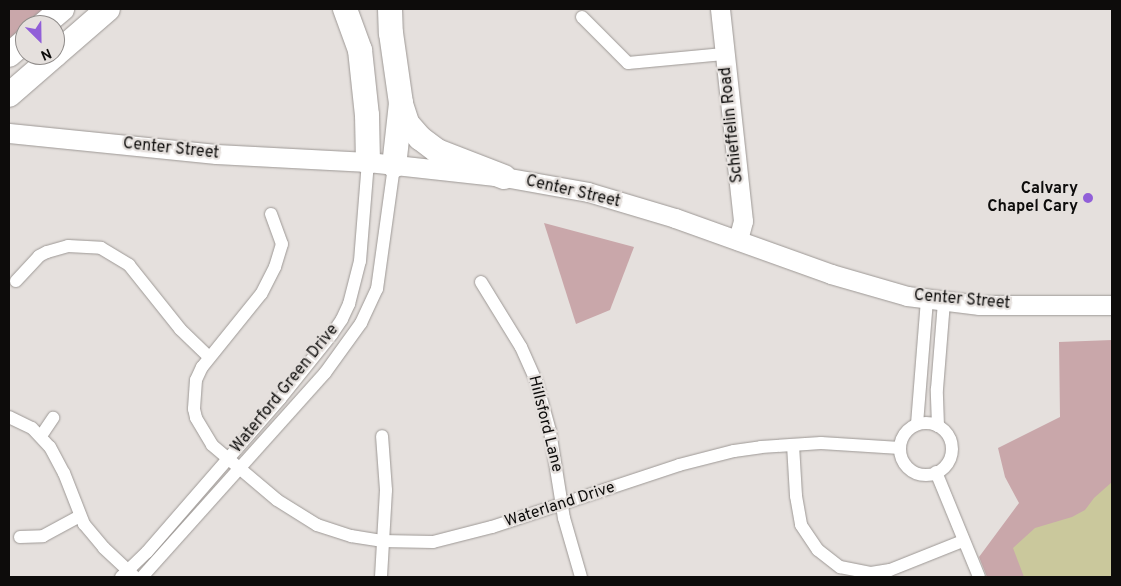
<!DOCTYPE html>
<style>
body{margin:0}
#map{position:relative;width:1121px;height:586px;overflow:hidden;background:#e5e0dd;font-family:Overpass,sans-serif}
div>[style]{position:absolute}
.green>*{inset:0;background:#c9a7aa}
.water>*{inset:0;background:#cac89c}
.roads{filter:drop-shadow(0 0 1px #9d9895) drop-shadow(0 0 1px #9d9895)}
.street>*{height:12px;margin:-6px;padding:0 6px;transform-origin:6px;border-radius:6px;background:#fff}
.street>.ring{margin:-6px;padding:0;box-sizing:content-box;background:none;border:12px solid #fff;border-radius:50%}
.secondary>*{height:19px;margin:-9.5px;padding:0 9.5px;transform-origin:9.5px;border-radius:9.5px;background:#fff}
.highway>*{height:24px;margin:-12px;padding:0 12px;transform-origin:12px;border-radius:12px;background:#fff}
.dots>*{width:14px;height:14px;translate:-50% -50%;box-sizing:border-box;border:2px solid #e5e0dd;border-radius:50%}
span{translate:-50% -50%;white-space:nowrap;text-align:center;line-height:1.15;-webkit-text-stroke:4.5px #e5e0dd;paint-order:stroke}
.street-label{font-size:16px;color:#0d0c0b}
.poi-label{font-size:16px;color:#0d0c0b;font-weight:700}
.right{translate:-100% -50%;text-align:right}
.frame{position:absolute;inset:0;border:10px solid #0d0c0b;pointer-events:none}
.north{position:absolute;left:15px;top:15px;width:50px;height:50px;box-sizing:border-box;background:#e5e0dd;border:1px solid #8f8b89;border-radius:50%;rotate:157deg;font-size:14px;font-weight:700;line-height:20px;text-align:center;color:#0d0c0b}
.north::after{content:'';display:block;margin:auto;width:18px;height:22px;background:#915fd8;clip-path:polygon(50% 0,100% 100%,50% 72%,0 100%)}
</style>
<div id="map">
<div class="green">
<div style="clip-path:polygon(9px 9px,44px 9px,9px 40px)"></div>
<div style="clip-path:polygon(544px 223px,634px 247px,610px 310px,576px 324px)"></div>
<div style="clip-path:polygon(1112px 340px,1112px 577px,987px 577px,979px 557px,1019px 503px,1005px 477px,998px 448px,1060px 417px,1059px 342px)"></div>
</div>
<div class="water">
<div style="clip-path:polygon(1112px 482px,1112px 577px,1024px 577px,1013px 548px,1035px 528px,1072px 517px,1085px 510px,1094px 498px)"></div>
</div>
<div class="roads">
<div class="street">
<div style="left:582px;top:17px;width:65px;rotate:45deg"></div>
<div style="left:628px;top:63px;width:96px;rotate:-5.4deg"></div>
<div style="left:271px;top:214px;width:32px;rotate:70deg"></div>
<div style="left:282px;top:244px;width:24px;rotate:107deg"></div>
<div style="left:275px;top:267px;width:30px;rotate:117deg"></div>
<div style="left:261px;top:294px;width:94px;rotate:128.9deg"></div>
<div style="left:202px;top:367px;width:14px;rotate:115deg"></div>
<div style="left:196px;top:380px;width:29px;rotate:94deg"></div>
<div style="left:194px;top:409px;width:9px;rotate:77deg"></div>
<div style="left:196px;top:418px;width:31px;rotate:59deg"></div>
<div style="left:212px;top:445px;width:85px;rotate:40.2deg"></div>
<div style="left:277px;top:500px;width:47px;rotate:32deg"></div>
<div style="left:317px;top:525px;width:36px;rotate:18deg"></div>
<div style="left:351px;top:536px;width:31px;rotate:9deg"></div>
<div style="left:382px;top:541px;width:51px;rotate:1.1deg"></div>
<div style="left:433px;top:542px;width:61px;rotate:-14.3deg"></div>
<div style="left:492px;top:527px;width:197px;rotate:-18.3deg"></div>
<div style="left:679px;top:465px;width:57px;rotate:-14.3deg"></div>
<div style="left:734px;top:451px;width:27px;rotate:-8deg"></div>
<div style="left:761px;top:447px;width:60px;rotate:-3.8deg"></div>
<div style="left:821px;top:443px;width:79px;rotate:3.6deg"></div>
<div style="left:16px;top:281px;width:34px;rotate:-47deg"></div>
<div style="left:39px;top:256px;width:9px;rotate:-27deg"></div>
<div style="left:47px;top:252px;width:22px;rotate:-16deg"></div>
<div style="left:68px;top:246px;width:33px;rotate:3deg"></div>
<div style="left:101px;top:248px;width:33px;rotate:31deg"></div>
<div style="left:129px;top:265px;width:82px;rotate:51.4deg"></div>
<div style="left:180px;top:329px;width:40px;rotate:44deg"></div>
<div style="left:481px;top:282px;width:76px;rotate:58.4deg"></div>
<div style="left:521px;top:347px;width:36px;rotate:66deg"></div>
<div style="left:536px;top:380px;width:53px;rotate:74.6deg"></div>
<div style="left:550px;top:431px;width:88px;rotate:80.9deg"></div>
<div style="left:564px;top:518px;width:61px;rotate:73.9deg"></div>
<div style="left:9px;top:417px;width:25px;rotate:26deg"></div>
<div style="left:32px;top:428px;width:26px;rotate:47deg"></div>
<div style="left:50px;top:447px;width:30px;rotate:62deg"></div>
<div style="left:64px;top:473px;width:55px;rotate:68.6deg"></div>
<div style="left:84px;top:524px;width:31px;rotate:50deg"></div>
<div style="left:104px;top:548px;width:40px;rotate:43deg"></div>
<div class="ring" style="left:900px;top:423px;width:40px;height:40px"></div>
<div style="left:917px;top:424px;width:125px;rotate:-85.4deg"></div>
<div style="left:938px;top:426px;width:37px;rotate:-92deg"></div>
<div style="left:937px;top:389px;width:87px;rotate:-85.4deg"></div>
<div style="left:41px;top:436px;width:22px;rotate:-56deg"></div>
<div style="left:793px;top:445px;width:51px;rotate:86.6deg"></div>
<div style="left:796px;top:496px;width:29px;rotate:80deg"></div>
<div style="left:801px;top:525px;width:30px;rotate:56deg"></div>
<div style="left:818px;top:550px;width:28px;rotate:38deg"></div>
<div style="left:840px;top:567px;width:32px;rotate:11deg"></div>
<div style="left:871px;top:573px;width:19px;rotate:-9deg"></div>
<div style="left:890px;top:570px;width:79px;rotate:-21.7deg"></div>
<div style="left:936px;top:472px;width:113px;rotate:67.7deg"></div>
<div style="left:20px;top:537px;width:23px;rotate:-2deg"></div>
<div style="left:43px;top:536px;width:42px;rotate:-28.4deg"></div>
<div style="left:121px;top:577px;width:36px;rotate:-44deg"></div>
<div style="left:147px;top:552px;width:203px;rotate:-49deg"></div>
<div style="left:280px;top:399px;width:83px;rotate:-51.3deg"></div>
<div style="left:332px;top:334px;width:18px;rotate:-56deg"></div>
<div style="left:342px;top:319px;width:17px;rotate:-65deg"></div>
<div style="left:349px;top:304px;width:44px;rotate:-75.7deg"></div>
<div style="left:360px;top:261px;width:99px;rotate:-85.4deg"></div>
<div style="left:142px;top:577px;width:274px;rotate:-48.1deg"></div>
<div style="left:325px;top:373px;width:62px;rotate:-54.2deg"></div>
<div style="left:361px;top:323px;width:38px;rotate:-65deg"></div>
<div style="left:377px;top:289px;width:124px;rotate:-82.1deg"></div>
<div style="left:381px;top:577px;width:87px;rotate:-86.7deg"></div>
<div style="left:386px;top:490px;width:54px;rotate:-94.2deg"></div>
</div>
<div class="secondary">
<div style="left:720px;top:9px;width:213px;rotate:83.8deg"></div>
<div style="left:743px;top:221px;width:20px;rotate:105deg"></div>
<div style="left:9px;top:133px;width:208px;rotate:5.8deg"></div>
<div style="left:216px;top:154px;width:152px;rotate:3deg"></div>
<div style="left:368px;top:162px;width:137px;rotate:6.3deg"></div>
<div style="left:504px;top:177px;width:85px;rotate:10.1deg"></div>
<div style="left:588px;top:192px;width:91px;rotate:16.6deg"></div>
<div style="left:675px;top:218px;width:166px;rotate:19.7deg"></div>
<div style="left:831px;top:274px;width:79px;rotate:16.1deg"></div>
<div style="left:907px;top:296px;width:73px;rotate:7.1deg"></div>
<div style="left:979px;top:305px;width:133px"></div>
</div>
<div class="highway">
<div style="left:345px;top:9px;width:44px;rotate:69.9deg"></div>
<div style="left:360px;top:50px;width:65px;rotate:83.9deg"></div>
<div style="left:367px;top:115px;width:47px;rotate:88.8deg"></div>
<div style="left:390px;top:9px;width:24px;rotate:88deg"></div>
<div style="left:391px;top:33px;width:71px;rotate:81.9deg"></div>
<div style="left:401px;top:103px;width:63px;rotate:96.3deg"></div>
<div style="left:43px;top:25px;width:25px;rotate:-40deg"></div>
<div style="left:9px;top:55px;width:21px;rotate:-41deg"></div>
<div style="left:55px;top:55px;width:70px;rotate:-41deg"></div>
<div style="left:9px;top:95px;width:61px;rotate:-41deg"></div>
<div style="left:401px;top:104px;width:20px;rotate:72deg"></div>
<div style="left:407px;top:123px;width:20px;rotate:49deg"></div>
<div style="left:420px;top:138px;width:21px;rotate:37deg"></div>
<div style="left:437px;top:151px;width:72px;rotate:21.2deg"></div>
</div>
</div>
<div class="dots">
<div style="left:1088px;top:198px;background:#915fd8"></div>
</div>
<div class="street-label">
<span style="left:732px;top:125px;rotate:-96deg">Schieffelin Road</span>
<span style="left:171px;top:149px;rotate:6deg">Center Street</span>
<span style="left:573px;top:192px;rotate:13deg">Center Street</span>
<span style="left:962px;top:300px;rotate:5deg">Center Street</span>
<span style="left:285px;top:389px;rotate:-51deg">Waterford Green Drive</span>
<span style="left:545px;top:424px;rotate:76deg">Hillsford Lane</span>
<span style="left:560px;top:505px;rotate:-18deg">Waterland Drive</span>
</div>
<div class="poi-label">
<span class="right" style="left:1078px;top:198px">Calvary<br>Chapel Cary</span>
</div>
<div class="frame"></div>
<div class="north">N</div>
</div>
